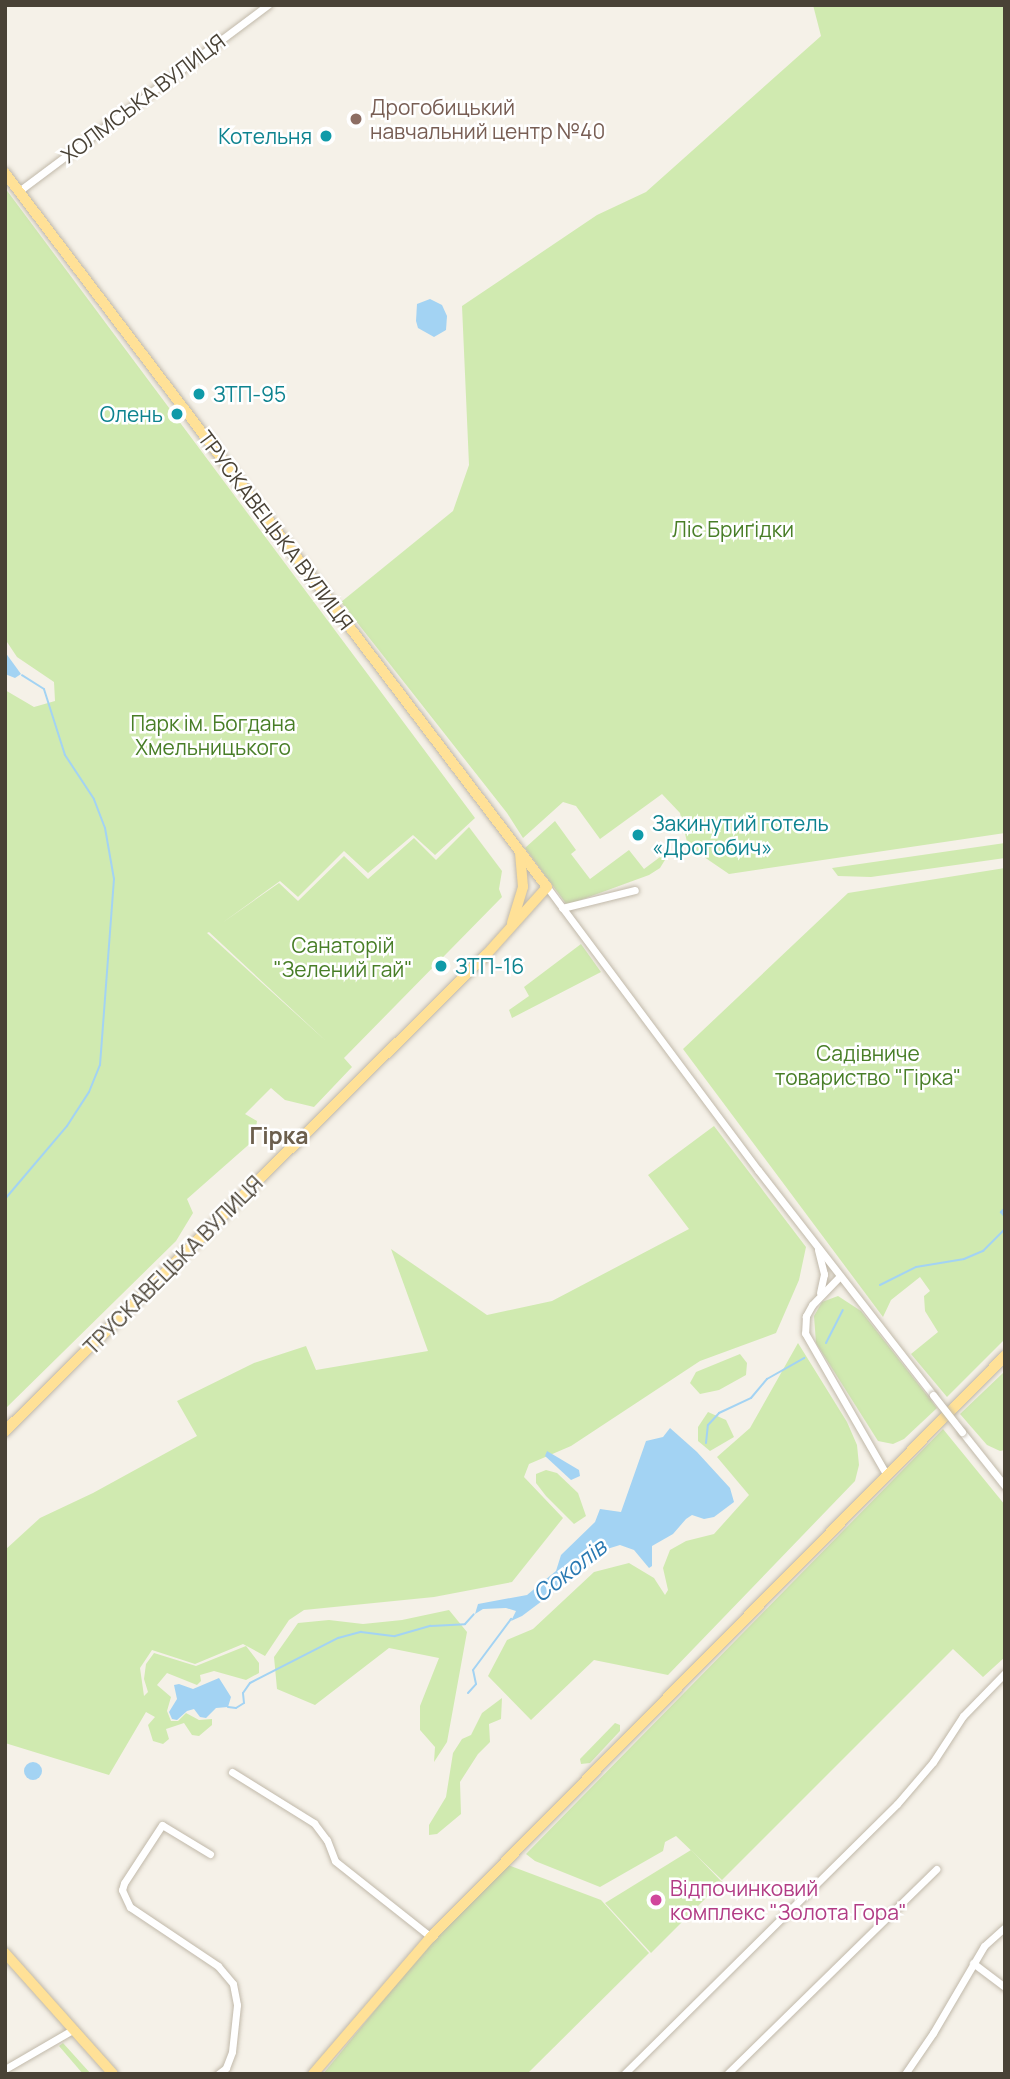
<!DOCTYPE html>
<meta charset="utf-8">
<style>
body{margin:0}
#map{position:relative;width:1010px;height:2079px;overflow:hidden;background:#f5f1e8;font-family:Manrope,sans-serif}
div>[style]{position:absolute}
.green>*{inset:0;background:#d0eab0}
.water>*{inset:0;background:#a3d3f3}
.round{border-radius:50%}
.stream>*{height:2px;margin:-1px;padding:0 1px;transform-origin:1px;border-radius:1px;background:#a3d3f3}
.roads{filter:drop-shadow(0 0 2px #c1b9aa) drop-shadow(0 0 2px #c1b9aa)}
.minor>*{height:7px;margin:-3.5px;padding:0 3.5px;transform-origin:3.5px;border-radius:3.5px;background:#fff}
.major>*{height:10px;margin:-5px;padding:0 5px;transform-origin:5px;border-radius:5px;background:#ffe197}
.bridges{filter:drop-shadow(0 0 2px #c1b9aa) drop-shadow(0 0 2px #c1b9aa)}
.minor-bridge>*{height:7px;margin:-3.5px;padding:0 3.5px;transform-origin:3.5px;border-radius:3.5px;background:#fff}
.dots>*{width:19px;height:19px;translate:-50% -50%;box-sizing:border-box;border:4px solid #fff;border-radius:50%}
span{translate:-50% -50%;white-space:nowrap;text-align:center;line-height:1.15;-webkit-text-stroke:5px #fff;paint-order:stroke}
.street-label{font-size:21px;color:#494236}
.education-label{font-size:21px;color:#785e54}
.left{translate:0 -50%;text-align:left}
.culture-label{font-size:21px;color:#0d838f}
.right{translate:-100% -50%;text-align:right}
.park-label{font-size:21px;color:#487e27}
.hotel-label{font-size:21px;color:#b23c85}
.neighbourhood-label{font-size:23px;color:#6c5f4d;font-weight:700}
.water-label{font-size:23px;color:#2979b2;font-style:italic}
.frame{position:absolute;inset:0;border:7px solid #494236;pointer-events:none}
</style>
<div id="map">
<div class="green">
<div style="clip-path:polygon(813px 5px,1005px 5px,1005px 833px,729px 874px,688px 846px,680px 813px,662px 794px,600px 839px,576px 806px,563px 802px,523px 838px,507px 813px,341px 602px,453px 511px,469px 465px,462px 306px,597px 215px,646px 192px,821px 36px)"></div>
<div style="clip-path:polygon(evenodd,5px 188px,475px 818px,435px 855px,413px 835px,368px 873px,344px 851px,298px 897px,280px 881px,222px 923px,279px 883px,298px 901px,344px 856px,368px 879px,414px 838px,436px 860px,469px 827px,502px 871px,499px 889px,502px 897px,344px 1058px,352px 1067px,314px 1107px,285px 1100px,271px 1088px,245px 1114px,257px 1121px,254px 1140px,187px 1199px,193px 1213px,176px 1241px,5px 1409px,5px 690px,34px 707px,55px 701px,54px 682px,17px 657px,5px 639px,5px 188px,209px 932px,327px 1042px,207px 933px,209px 932px)"></div>
<div style="clip-path:polygon(555px 821px,576px 850px,571px 854px,590px 879px,629px 850px,644px 869px,668px 851px,668px 855px,660px 868px,649px 875px,567px 905px,525px 848px)"></div>
<div style="clip-path:polygon(1005px 843px,1005px 858px,871px 877px,838px 876px,832px 868px)"></div>
<div style="clip-path:polygon(1005px 868px,1005px 1339px,947px 1397px,911px 1354px,938px 1332px,925px 1311px,924px 1296px,930px 1291px,920px 1277px,891px 1300px,883px 1317px,683px 1049px,848px 893px)"></div>
<div style="clip-path:polygon(581px 944px,601px 972px,512px 1018px,509px 1010px,529px 996px,524px 987px)"></div>
<div style="clip-path:polygon(714px 1126px,806px 1247px,799px 1280px,776px 1333px,700px 1361px,571px 1446px,529px 1464px,524px 1477px,563px 1518px,512px 1582px,434px 1597px,304px 1610px,289px 1620px,265px 1656px,243px 1644px,195px 1664px,152px 1650px,140px 1668px,144px 1696px,148px 1692px,144px 1679px,146px 1664px,154px 1653px,196px 1666px,246px 1646px,259px 1663px,259px 1673px,246px 1680px,214px 1671px,200px 1675px,201px 1681px,197px 1685px,167px 1673px,157px 1685px,171px 1697px,167px 1711px,171px 1721px,178px 1721px,186px 1713px,199px 1720px,212px 1719px,212px 1725px,199px 1736px,192px 1735px,184px 1723px,166px 1729px,169px 1739px,163px 1744px,153px 1741px,148px 1725px,155px 1717px,146px 1712px,109px 1775px,5px 1743px,5px 1550px,40px 1518px,93px 1493px,197px 1436px,177px 1401px,254px 1363px,306px 1346px,316px 1370px,428px 1351px,391px 1249px,487px 1315px,552px 1301px,689px 1229px,648px 1175px)"></div>
<div style="clip-path:polygon(838px 1296px,861px 1311px,937px 1408px,904px 1439px,893px 1444px,878px 1441px,816px 1343px,814px 1316px,822px 1302px)"></div>
<div style="clip-path:polygon(798px 1343px,847px 1422px,857px 1445px,859px 1465px,855px 1481px,668px 1675px,594px 1660px,531px 1720px,488px 1676px,507px 1640px,533px 1629px,594px 1572px,629px 1563px,654px 1578px,665px 1595px,668px 1590px,663px 1568px,670px 1550px,686px 1541px,714px 1534px,749px 1495px,717px 1457px,750px 1428px)"></div>
<div style="clip-path:polygon(740px 1354px,747px 1363px,746px 1375px,719px 1390px,700px 1394px,690px 1383px,696px 1372px)"></div>
<div style="clip-path:polygon(1005px 1371px,1005px 1450px,1000px 1451px,987px 1445px,960px 1414px)"></div>
<div style="clip-path:polygon(708px 1412px,726px 1420px,734px 1437px,710px 1451px,698px 1441px,698px 1427px)"></div>
<div style="clip-path:polygon(943px 1429px,1005px 1505px,1005px 1657px,983px 1677px,953px 1649px,722px 1880px,676px 1836px,665px 1842px,663px 1851px,600px 1887px,535px 1861px,526px 1854px)"></div>
<div style="clip-path:polygon(546px 1470px,557px 1473px,578px 1493px,586px 1516px,574px 1524px,546px 1496px,536px 1483px,536px 1474px)"></div>
<div style="clip-path:polygon(449px 1610px,467px 1632px,447px 1742px,434px 1762px,435px 1747px,420px 1730px,420px 1706px,439px 1658px,389px 1648px,315px 1705px,277px 1689px,274px 1657px,298px 1623px,329px 1620px,363px 1624px,402px 1620px)"></div>
<div style="clip-path:polygon(502px 1698px,501px 1719px,489px 1724px,490px 1742px,478px 1754px,460px 1782px,461px 1814px,437px 1834px,429px 1835px,429px 1825px,446px 1797px,453px 1753px,462px 1739px,471px 1735px,482px 1713px)"></div>
<div style="clip-path:polygon(615px 1723px,620px 1725px,620px 1731px,590px 1763px,581px 1764px,580px 1759px)"></div>
<div style="clip-path:polygon(691px 1850px,722px 1882px,651px 1953px,605px 1903px)"></div>
<div style="clip-path:polygon(508px 1865px,601px 1900px,649px 1953px,527px 2074px,323px 2074px,421px 1954px)"></div>
<div style="clip-path:polygon(63px 2043px,91px 2074px,83px 2074px,59px 2046px)"></div>
</div>
<div class="water">
<div style="clip-path:polygon(430px 299px,442px 305px,447px 316px,446px 330px,434px 337px,418px 328px,416px 321px,417px 304px)"></div>
<div style="clip-path:polygon(5px 652px,21px 674px,15px 678px,5px 674px)"></div>
<div style="clip-path:polygon(670px 1428px,697px 1452px,730px 1488px,734px 1502px,714px 1517px,704px 1519px,692px 1515px,686px 1519px,673px 1534px,652px 1546px,652px 1566px,649px 1568px,634px 1550px,620px 1545px,607px 1549px,580px 1564px,570px 1580px,522px 1616px,511px 1621px,516px 1611px,506px 1608px,483px 1609px,475px 1614px,478px 1604px,527px 1595px,545px 1580px,556px 1571px,561px 1555px,595px 1522px,600px 1509px,621px 1512px,646px 1441px,663px 1437px)"></div>
<div style="clip-path:polygon(547px 1451px,579px 1470px,580px 1476px,571px 1480px,545px 1456px)"></div>
<div style="clip-path:polygon(219px 1678px,231px 1697px,228px 1707px,216px 1708px,206px 1718px,200px 1717px,194px 1709px,187px 1711px,177px 1720px,172px 1719px,169px 1712px,177px 1699px,174px 1685px,179px 1684px,193px 1689px)"></div>
<div class="round" style="left:24px;top:1762px;width:18px;height:18px"></div>
</div>
<div class="stream">
<div style="left:5px;top:1199px;width:96px;rotate:-49.7deg"></div>
<div style="left:67px;top:1126px;width:40px;rotate:-57.1deg"></div>
<div style="left:89px;top:1092px;width:29px;rotate:-68deg"></div>
<div style="left:100px;top:1065px;width:187px;rotate:-85.7deg"></div>
<div style="left:114px;top:879px;width:52px;rotate:-100deg"></div>
<div style="left:105px;top:828px;width:31px;rotate:-111deg"></div>
<div style="left:94px;top:799px;width:53px;rotate:-123.4deg"></div>
<div style="left:65px;top:755px;width:69px;rotate:-107.7deg"></div>
<div style="left:44px;top:689px;width:26px;rotate:-148deg"></div>
<div style="left:1005px;top:1208px;width:6px;rotate:135deg"></div>
<div style="left:1001px;top:1212px;width:6px;rotate:51deg"></div>
<div style="left:880px;top:1285px;width:40px;rotate:-26.6deg"></div>
<div style="left:916px;top:1267px;width:49px;rotate:-9.5deg"></div>
<div style="left:964px;top:1259px;width:21px;rotate:-23deg"></div>
<div style="left:983px;top:1251px;width:31px;rotate:-45deg"></div>
<div style="left:826px;top:1343px;width:37px;rotate:-63deg"></div>
<div style="left:706px;top:1443px;width:18px;rotate:-84deg"></div>
<div style="left:708px;top:1425px;width:16px;rotate:-47deg"></div>
<div style="left:719px;top:1413px;width:35px;rotate:-25deg"></div>
<div style="left:751px;top:1398px;width:25px;rotate:-50deg"></div>
<div style="left:767px;top:1379px;width:43px;rotate:-29.6deg"></div>
<div style="left:468px;top:1693px;width:12px;rotate:-48deg"></div>
<div style="left:476px;top:1684px;width:14px;rotate:-102deg"></div>
<div style="left:473px;top:1670px;width:64px;rotate:-53.3deg"></div>
<div style="left:228px;top:1707px;width:8px;rotate:7deg"></div>
<div style="left:236px;top:1708px;width:9px;rotate:-32deg"></div>
<div style="left:244px;top:1703px;width:10px;rotate:-96deg"></div>
<div style="left:243px;top:1693px;width:12px;rotate:-55deg"></div>
<div style="left:250px;top:1683px;width:99px;rotate:-27.1deg"></div>
<div style="left:338px;top:1638px;width:24px;rotate:-15deg"></div>
<div style="left:361px;top:1632px;width:34px;rotate:7deg"></div>
<div style="left:395px;top:1636px;width:37px;rotate:-16deg"></div>
<div style="left:431px;top:1626px;width:34px;rotate:-3deg"></div>
<div style="left:465px;top:1624px;width:13px;rotate:-48deg"></div>
</div>
<div class="roads">
<div class="minor">
<div style="left:19px;top:191px;width:311px;rotate:-36.8deg"></div>
<div style="left:547px;top:887px;width:353px;rotate:53.3deg"></div>
<div style="left:758px;top:1170px;width:285px;rotate:52.1deg"></div>
<div style="left:562px;top:908px;width:75px;rotate:-13.9deg"></div>
<div style="left:818px;top:1250px;width:25px;rotate:76deg"></div>
<div style="left:824px;top:1274px;width:19px;rotate:102deg"></div>
<div style="left:840px;top:1276px;width:40px;rotate:134deg"></div>
<div style="left:812px;top:1305px;width:13px;rotate:119deg"></div>
<div style="left:806px;top:1316px;width:17px;rotate:93deg"></div>
<div style="left:805px;top:1333px;width:163px;rotate:60.1deg"></div>
<div style="left:962px;top:1432px;width:69px;rotate:51.5deg"></div>
<div style="left:232px;top:1772px;width:97px;rotate:31.9deg"></div>
<div style="left:314px;top:1823px;width:21px;rotate:53deg"></div>
<div style="left:327px;top:1840px;width:22px;rotate:69deg"></div>
<div style="left:335px;top:1861px;width:122px;rotate:38.4deg"></div>
<div style="left:210px;top:1854px;width:56px;rotate:-148.9deg"></div>
<div style="left:162px;top:1825px;width:69px;rotate:123.2deg"></div>
<div style="left:124px;top:1883px;width:7px;rotate:106deg"></div>
<div style="left:122px;top:1890px;width:19px;rotate:65deg"></div>
<div style="left:130px;top:1907px;width:106px;rotate:33.8deg"></div>
<div style="left:218px;top:1966px;width:23px;rotate:50deg"></div>
<div style="left:233px;top:1984px;width:21px;rotate:79deg"></div>
<div style="left:237px;top:2005px;width:47px;rotate:96.1deg"></div>
<div style="left:232px;top:2052px;width:17px;rotate:111deg"></div>
<div style="left:226px;top:2068px;width:10px;rotate:143deg"></div>
<div style="left:973px;top:1963px;width:40px;rotate:37deg"></div>
<div style="left:5px;top:2069px;width:80px;rotate:-30.1deg"></div>
<div style="left:624px;top:2074px;width:384px;rotate:-44.7deg"></div>
<div style="left:897px;top:1804px;width:55px;rotate:-49.4deg"></div>
<div style="left:933px;top:1762px;width:55px;rotate:-56.9deg"></div>
<div style="left:963px;top:1716px;width:60px;rotate:-45.7deg"></div>
<div style="left:727px;top:2074px;width:293px;rotate:-44.4deg"></div>
<div style="left:905px;top:2074px;width:50px;rotate:-55.7deg"></div>
<div style="left:933px;top:2033px;width:101px;rotate:-59.6deg"></div>
<div style="left:984px;top:1946px;width:28px;rotate:-42deg"></div>
</div>
<div class="major">
<div style="left:5px;top:173px;width:896px;rotate:52.8deg"></div>
<div style="left:547px;top:887px;width:91px;rotate:131.9deg"></div>
<div style="left:486px;top:955px;width:677px;rotate:135.3deg"></div>
<div style="left:512px;top:923px;width:38px;rotate:-73deg"></div>
<div style="left:523px;top:887px;width:34px;rotate:-95deg"></div>
<div style="left:5px;top:1953px;width:162px;rotate:48.2deg"></div>
<div style="left:313px;top:2074px;width:181px;rotate:-49.3deg"></div>
<div style="left:431px;top:1937px;width:817px;rotate:-45.35deg"></div>
</div>
</div>
<div class="bridges">
<div class="minor-bridge">
<div style="left:933px;top:1395px;width:47px;rotate:51.9deg"></div>
</div>
</div>
<div class="dots">
<div style="left:356px;top:119px;background:#8d6e63"></div>
<div style="left:326px;top:136px;background:#0f9aa8"></div>
<div style="left:199px;top:394px;background:#0f9aa8"></div>
<div style="left:177px;top:414px;background:#0f9aa8"></div>
<div style="left:638px;top:835px;background:#0f9aa8"></div>
<div style="left:441px;top:966px;background:#0f9aa8"></div>
<div style="left:656px;top:1900px;background:#d1479c"></div>
</div>
<div class="street-label">
<span style="left:143px;top:98px;rotate:-37deg">ХОЛМСЬКА ВУЛИЦЯ</span>
<span style="left:276px;top:530px;rotate:53deg">ТРУСКАВЕЦЬКА ВУЛИЦЯ</span>
<span style="left:173px;top:1265px;rotate:-45deg">ТРУСКАВЕЦЬКА ВУЛИЦЯ</span>
</div>
<div class="education-label">
<span class="left" style="left:370px;top:119px">Дрогобицький<br>навчальний центр №40</span>
</div>
<div class="culture-label">
<span class="right" style="left:312px;top:136px">Котельня</span>
<span class="left" style="left:213px;top:394px">ЗТП-95</span>
<span class="right" style="left:163px;top:414px">Олень</span>
<span class="left" style="left:652px;top:835px">Закинутий готель<br>«Дрогобич»</span>
<span class="left" style="left:455px;top:966px">ЗТП-16</span>
</div>
<div class="park-label">
<span style="left:733px;top:529px">Ліс Бриґідки</span>
<span style="left:213px;top:735px">Парк ім. Богдана<br>Хмельницького</span>
<span style="left:343px;top:957px">Санаторій<br>"Зелений гай"</span>
<span style="left:868px;top:1065px">Садівниче<br>товариство "Гірка"</span>
</div>
<div class="hotel-label">
<span class="left" style="left:670px;top:1900px">Відпочинковий<br>комплекс "Золота Гора"</span>
</div>
<div class="neighbourhood-label">
<span style="left:279px;top:1135px">Гірка</span>
</div>
<div class="water-label">
<span style="left:569px;top:1570px;rotate:-38deg">Соколів</span>
</div>
<div class="frame"></div>
</div>
